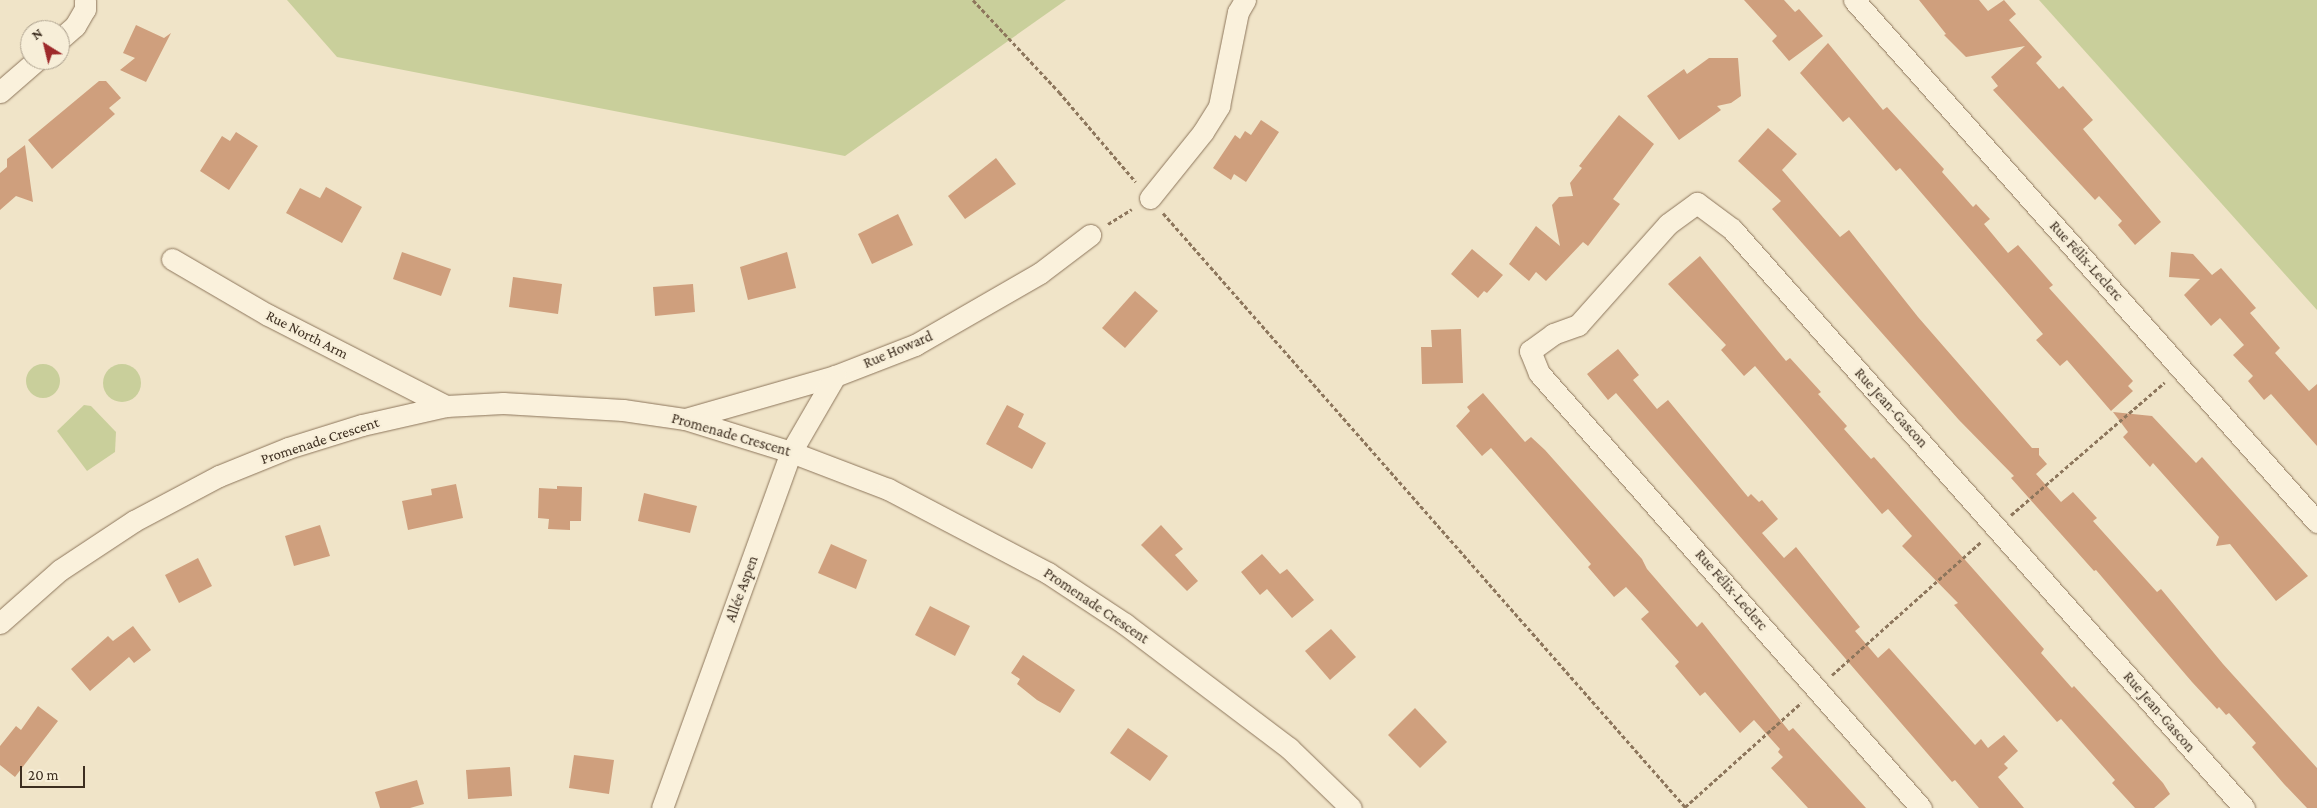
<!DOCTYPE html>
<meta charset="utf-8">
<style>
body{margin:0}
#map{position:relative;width:2317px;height:808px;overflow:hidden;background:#f0e4c8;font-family:"Crimson Pro",serif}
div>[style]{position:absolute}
.green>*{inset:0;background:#c9cf9b}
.round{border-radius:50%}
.building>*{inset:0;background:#cf9f7d}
.path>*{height:3px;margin-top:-1.5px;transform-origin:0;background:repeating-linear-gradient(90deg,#8d765c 0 4px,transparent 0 6.5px)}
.roads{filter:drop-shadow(0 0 1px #8d765c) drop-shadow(0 0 1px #8d765c)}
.minor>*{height:21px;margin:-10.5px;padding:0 10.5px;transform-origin:10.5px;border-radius:10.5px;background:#faf1dc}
span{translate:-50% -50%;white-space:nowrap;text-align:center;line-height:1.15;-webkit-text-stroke:4px #f7eed8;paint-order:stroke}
.street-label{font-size:15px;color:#3d2e20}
.north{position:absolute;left:20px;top:20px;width:50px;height:50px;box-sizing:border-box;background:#f7eed8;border:1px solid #ada18e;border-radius:50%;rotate:324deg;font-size:14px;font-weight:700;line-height:20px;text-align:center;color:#3d2e20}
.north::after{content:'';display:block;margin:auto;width:18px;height:22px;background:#9e2a2b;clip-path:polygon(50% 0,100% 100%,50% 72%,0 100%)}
.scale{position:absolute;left:20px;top:766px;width:65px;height:22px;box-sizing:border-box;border:2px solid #3d2e20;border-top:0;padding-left:6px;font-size:15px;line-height:18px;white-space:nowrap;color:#3d2e20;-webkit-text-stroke:4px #f7eed8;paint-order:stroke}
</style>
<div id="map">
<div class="green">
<div style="clip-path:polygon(287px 0,1066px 0,845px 156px,337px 57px)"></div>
<div style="clip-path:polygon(2039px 0,2317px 0,2317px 310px)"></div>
<div class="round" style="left:103px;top:364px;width:38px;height:38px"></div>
<div class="round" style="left:26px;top:364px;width:34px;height:34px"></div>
<div style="clip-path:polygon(84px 405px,91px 406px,116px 432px,115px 452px,87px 471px,57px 431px)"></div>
</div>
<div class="building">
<div style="clip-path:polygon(1744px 0,1784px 0,1795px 12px,1799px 9px,1823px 36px,1789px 61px,1772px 41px,1777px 36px)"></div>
<div style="clip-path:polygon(1919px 0,1979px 0,1988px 11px,2004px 0,2016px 14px,2009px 20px,2042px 57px,2036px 63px,2059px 89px,2063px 86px,2093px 120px,2083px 129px,2161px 222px,2135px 245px,2118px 225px,2122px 221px,2099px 196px,2095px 200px,1993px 90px,1998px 86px,1991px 77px,2025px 46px,1966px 57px,1944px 35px,1946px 34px)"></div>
<div style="clip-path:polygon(136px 25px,164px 38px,171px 33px,146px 82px,120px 70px,135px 58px,123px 53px)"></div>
<div style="clip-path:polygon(1828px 43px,1883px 110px,1887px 107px,1944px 169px,1942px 172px,1973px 207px,1976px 204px,1990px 219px,1984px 224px,2008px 253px,2018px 245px,2053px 285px,2049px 288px,2133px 381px,2128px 386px,2133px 391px,2111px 411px,2067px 360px,2060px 366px,2036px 340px,2043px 334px,1900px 168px,1896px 171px,1849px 117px,1843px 122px,1800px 73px)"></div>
<div style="clip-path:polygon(1709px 58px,1738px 58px,1741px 96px,1731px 103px,1717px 106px,1721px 110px,1679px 140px,1647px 96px,1684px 69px,1687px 74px)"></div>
<div style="clip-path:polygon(99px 81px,106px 81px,121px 98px,109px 108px,115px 114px,52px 169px,28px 140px)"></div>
<div style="clip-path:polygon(1619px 115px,1654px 144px,1613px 199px,1620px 204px,1588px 246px,1583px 242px,1546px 281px,1536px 272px,1529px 281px,1509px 264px,1536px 226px,1560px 246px,1552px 205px,1559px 197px,1573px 196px,1570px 183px,1582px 168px,1579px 166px)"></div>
<div style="clip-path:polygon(1261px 120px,1279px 132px,1246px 182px,1234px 174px,1231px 180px,1213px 168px,1235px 135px,1240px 139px,1245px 131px,1251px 135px)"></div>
<div style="clip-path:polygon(1768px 128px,1797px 154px,1782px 170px,1840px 237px,1849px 230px,1918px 317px,2032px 448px,2039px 448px,2039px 455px,2047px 464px,2036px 474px,2061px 502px,2073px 492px,2097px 518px,2093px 521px,2157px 592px,2161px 589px,2223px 664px,2317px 768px,2317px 808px,2307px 808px,2284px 784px,2252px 747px,2256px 743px,2229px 713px,2226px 715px,2219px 707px,2217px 709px,2192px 682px,2096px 570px,2094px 571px,2011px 478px,2014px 476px,1959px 420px,1772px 209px,1781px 201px,1738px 161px)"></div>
<div style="clip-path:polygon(236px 132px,258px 146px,229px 190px,200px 171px,222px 136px,230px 141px)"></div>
<div style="clip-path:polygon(25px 145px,33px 202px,16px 196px,0 210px,0 173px,7px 167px,7px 159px)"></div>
<div style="clip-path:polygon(996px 158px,1016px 184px,965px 219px,948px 196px)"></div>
<div style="clip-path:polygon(326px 187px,362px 207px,342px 243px,286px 213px,300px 188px,320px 198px)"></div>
<div style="clip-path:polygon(898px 214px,913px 245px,872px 264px,858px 234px)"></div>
<div style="clip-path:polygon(1472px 249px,1503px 275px,1487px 293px,1484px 291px,1478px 298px,1451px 274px)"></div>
<div style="clip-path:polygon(402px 252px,451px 269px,441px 296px,393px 279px)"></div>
<div style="clip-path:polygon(787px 252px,796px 288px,748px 300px,740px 267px)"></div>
<div style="clip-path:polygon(2171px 252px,2193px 254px,2212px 275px,2221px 268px,2256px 308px,2250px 313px,2280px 348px,2275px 353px,2309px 391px,2317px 384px,2317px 446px,2271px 394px,2264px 400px,2248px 381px,2253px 376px,2233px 355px,2244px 345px,2220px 318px,2211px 326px,2184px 295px,2200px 279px,2169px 277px)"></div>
<div style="clip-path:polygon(1700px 256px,1786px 361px,1790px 358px,1821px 392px,1818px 394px,1847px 426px,1844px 429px,1871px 459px,1874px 457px,2044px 649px,2041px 653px,2072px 688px,2074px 686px,2163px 783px,2170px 794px,2154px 808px,2135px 808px,2112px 783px,2115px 780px,2061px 719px,2057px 722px,1954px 605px,1958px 603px,1902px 546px,1912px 536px,1888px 509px,1882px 514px,1755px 366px,1744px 376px,1721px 350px,1726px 345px,1668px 284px)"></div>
<div style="clip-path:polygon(513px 277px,562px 284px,558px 314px,509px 307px)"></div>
<div style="clip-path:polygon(693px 284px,695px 312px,655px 316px,653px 287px)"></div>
<div style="clip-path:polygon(1135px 291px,1158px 311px,1125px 348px,1102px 328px)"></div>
<div style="clip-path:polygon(1461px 329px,1463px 383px,1422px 384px,1421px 347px,1432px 347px,1431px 330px)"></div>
<div style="clip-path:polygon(1618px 349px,1639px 375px,1633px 380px,1657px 409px,1668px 400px,1748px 497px,1751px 494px,1759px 502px,1762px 500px,1778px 519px,1762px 533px,1784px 558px,1796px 547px,1860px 627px,1855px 631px,1878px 658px,1889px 648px,1975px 745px,1981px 739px,1988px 748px,2004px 735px,2018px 751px,2004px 764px,2008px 768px,1998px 777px,2024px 808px,1979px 808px,1955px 780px,1952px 782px,1616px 393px,1608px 400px,1587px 374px)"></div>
<div style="clip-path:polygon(1483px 393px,1525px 442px,1531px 437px,1545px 450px,1642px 559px,1647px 569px,1697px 627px,1702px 622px,1789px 731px,1793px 728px,1866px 808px,1808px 808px,1771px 768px,1783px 757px,1778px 752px,1780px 749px,1754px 720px,1740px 733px,1705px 692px,1700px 696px,1675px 666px,1679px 662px,1641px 619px,1649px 612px,1626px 587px,1614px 597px,1588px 567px,1591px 564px,1491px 448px,1482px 456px,1456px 426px,1470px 411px,1467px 407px)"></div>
<div style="clip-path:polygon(1007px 405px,1024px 414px,1018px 427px,1046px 443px,1032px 469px,986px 444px)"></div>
<div style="clip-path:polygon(2113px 412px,2152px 416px,2196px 463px,2202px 457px,2308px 576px,2276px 601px,2230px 544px,2216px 546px,2219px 537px,2153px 463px,2150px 467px,2123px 437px,2128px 432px)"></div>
<div style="clip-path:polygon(456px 484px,463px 518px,408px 530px,402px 501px,432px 495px,431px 489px)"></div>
<div style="clip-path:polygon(557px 486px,582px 487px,581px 521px,570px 521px,570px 530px,548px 529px,549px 519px,538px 518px,539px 488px,557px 489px)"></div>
<div style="clip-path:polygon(644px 493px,697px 506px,690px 533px,638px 521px)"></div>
<div style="clip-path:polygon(320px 525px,330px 556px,294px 566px,285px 536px)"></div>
<div style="clip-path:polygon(1161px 525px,1183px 549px,1175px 555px,1198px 581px,1187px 591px,1141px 545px)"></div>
<div style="clip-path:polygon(831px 544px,867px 560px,856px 589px,818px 573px)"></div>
<div style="clip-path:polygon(1262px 554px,1280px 574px,1287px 569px,1314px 600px,1292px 618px,1267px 589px,1260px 595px,1241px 572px)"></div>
<div style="clip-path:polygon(198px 558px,212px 586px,179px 603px,165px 575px)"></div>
<div style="clip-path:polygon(930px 606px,970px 626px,955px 656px,915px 635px)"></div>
<div style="clip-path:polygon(133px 626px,151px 650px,134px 663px,129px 657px,90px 691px,71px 669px,108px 636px,113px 641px)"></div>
<div style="clip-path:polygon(1331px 629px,1356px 657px,1330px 680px,1305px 651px)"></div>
<div style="clip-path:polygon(1023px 655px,1075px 690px,1060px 713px,1037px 700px,1017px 684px,1020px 679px,1011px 673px)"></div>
<div style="clip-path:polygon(38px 706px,58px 721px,15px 777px,0 765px,0 746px,16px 726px,21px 730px)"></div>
<div style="clip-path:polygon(1415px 708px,1447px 742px,1420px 768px,1388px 735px)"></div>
<div style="clip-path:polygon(1128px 728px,1168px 756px,1150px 781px,1110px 753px)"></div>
<div style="clip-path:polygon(574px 755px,614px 760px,609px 794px,569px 788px)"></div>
<div style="clip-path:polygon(510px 767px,512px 796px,468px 799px,466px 770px)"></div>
<div style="clip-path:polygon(417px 780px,424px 804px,410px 808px,380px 808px,375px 792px)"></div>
</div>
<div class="path">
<div style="left:973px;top:0;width:126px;rotate:46.9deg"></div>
<div style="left:1059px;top:92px;width:118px;rotate:49.5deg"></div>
<div style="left:1163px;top:213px;width:792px;rotate:48.68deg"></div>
<div style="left:1108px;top:224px;width:28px;rotate:-32deg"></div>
<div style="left:2011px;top:515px;width:203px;rotate:-40.8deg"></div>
<div style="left:1832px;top:675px;width:201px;rotate:-41.8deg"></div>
<div style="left:1685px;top:807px;width:156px;rotate:-41.9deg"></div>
</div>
<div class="roads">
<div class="minor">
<div style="left:1854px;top:0;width:698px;rotate:48.43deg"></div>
<div style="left:60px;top:39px;width:20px;rotate:-41deg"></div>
<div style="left:75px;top:26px;width:20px;rotate:-60deg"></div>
<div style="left:85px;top:9px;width:9px;rotate:-90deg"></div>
<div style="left:0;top:92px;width:49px;rotate:-40.9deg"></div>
<div style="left:1150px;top:198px;width:85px;rotate:-51.2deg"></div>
<div style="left:1203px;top:132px;width:31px;rotate:-58deg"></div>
<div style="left:1219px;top:106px;width:96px;rotate:-78.6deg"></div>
<div style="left:1238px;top:12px;width:14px;rotate:-60deg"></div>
<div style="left:172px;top:259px;width:111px;rotate:30.3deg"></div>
<div style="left:268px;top:315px;width:200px;rotate:27.1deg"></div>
<div style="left:685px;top:419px;width:156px;rotate:-16deg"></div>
<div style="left:835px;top:376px;width:86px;rotate:-21.2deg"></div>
<div style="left:915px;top:345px;width:144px;rotate:-29.9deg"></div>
<div style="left:1040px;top:273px;width:63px;rotate:-37.2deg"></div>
<div style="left:0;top:623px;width:80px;rotate:-41.5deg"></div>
<div style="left:60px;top:570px;width:89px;rotate:-33.5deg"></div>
<div style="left:134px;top:521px;width:96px;rotate:-27.9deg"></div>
<div style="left:219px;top:476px;width:74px;rotate:-22.1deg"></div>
<div style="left:288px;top:448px;width:77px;rotate:-17.3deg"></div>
<div style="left:362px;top:425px;width:86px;rotate:-12.7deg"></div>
<div style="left:446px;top:406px;width:57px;rotate:-3deg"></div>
<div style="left:503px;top:403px;width:120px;rotate:3.3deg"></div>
<div style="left:623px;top:410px;width:63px;rotate:8.3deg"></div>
<div style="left:685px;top:419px;width:111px;rotate:17.3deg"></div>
<div style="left:791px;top:452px;width:104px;rotate:20.9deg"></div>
<div style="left:888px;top:489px;width:181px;rotate:27.7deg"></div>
<div style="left:1048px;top:573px;width:92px;rotate:33.5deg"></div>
<div style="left:1125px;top:624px;width:206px;rotate:37.1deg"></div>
<div style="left:1289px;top:748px;width:86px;rotate:44.1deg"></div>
<div style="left:662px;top:808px;width:379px;rotate:-70.1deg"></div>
<div style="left:791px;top:452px;width:88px;rotate:-59.9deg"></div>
<div style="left:1921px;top:808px;width:579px;rotate:-131.29deg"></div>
<div style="left:1539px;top:373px;width:24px;rotate:-112deg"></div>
<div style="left:1530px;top:351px;width:29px;rotate:-36deg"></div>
<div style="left:1553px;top:334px;width:27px;rotate:-20deg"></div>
<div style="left:1578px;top:325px;width:135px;rotate:-48.3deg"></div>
<div style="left:1668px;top:224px;width:36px;rotate:-36deg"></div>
<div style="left:1697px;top:203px;width:44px;rotate:36.6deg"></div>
<div style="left:1732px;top:229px;width:773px;rotate:48.51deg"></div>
</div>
</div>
<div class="street-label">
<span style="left:2086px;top:261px;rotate:48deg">Rue Félix-Leclerc</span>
<span style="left:307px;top:335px;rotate:27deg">Rue North Arm</span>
<span style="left:898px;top:350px;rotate:-23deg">Rue Howard</span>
<span style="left:1891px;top:408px;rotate:48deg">Rue Jean-Gascon</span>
<span style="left:731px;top:435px;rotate:16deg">Promenade Crescent</span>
<span style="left:320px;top:441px;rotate:-18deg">Promenade Crescent</span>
<span style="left:742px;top:589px;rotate:-70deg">Allée Aspen</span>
<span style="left:1731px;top:590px;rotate:49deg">Rue Félix-Leclerc</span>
<span style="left:1096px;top:606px;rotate:34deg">Promenade Crescent</span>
<span style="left:2159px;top:712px;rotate:49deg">Rue Jean-Gascon</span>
</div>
<div class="north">N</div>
<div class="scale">20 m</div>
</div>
